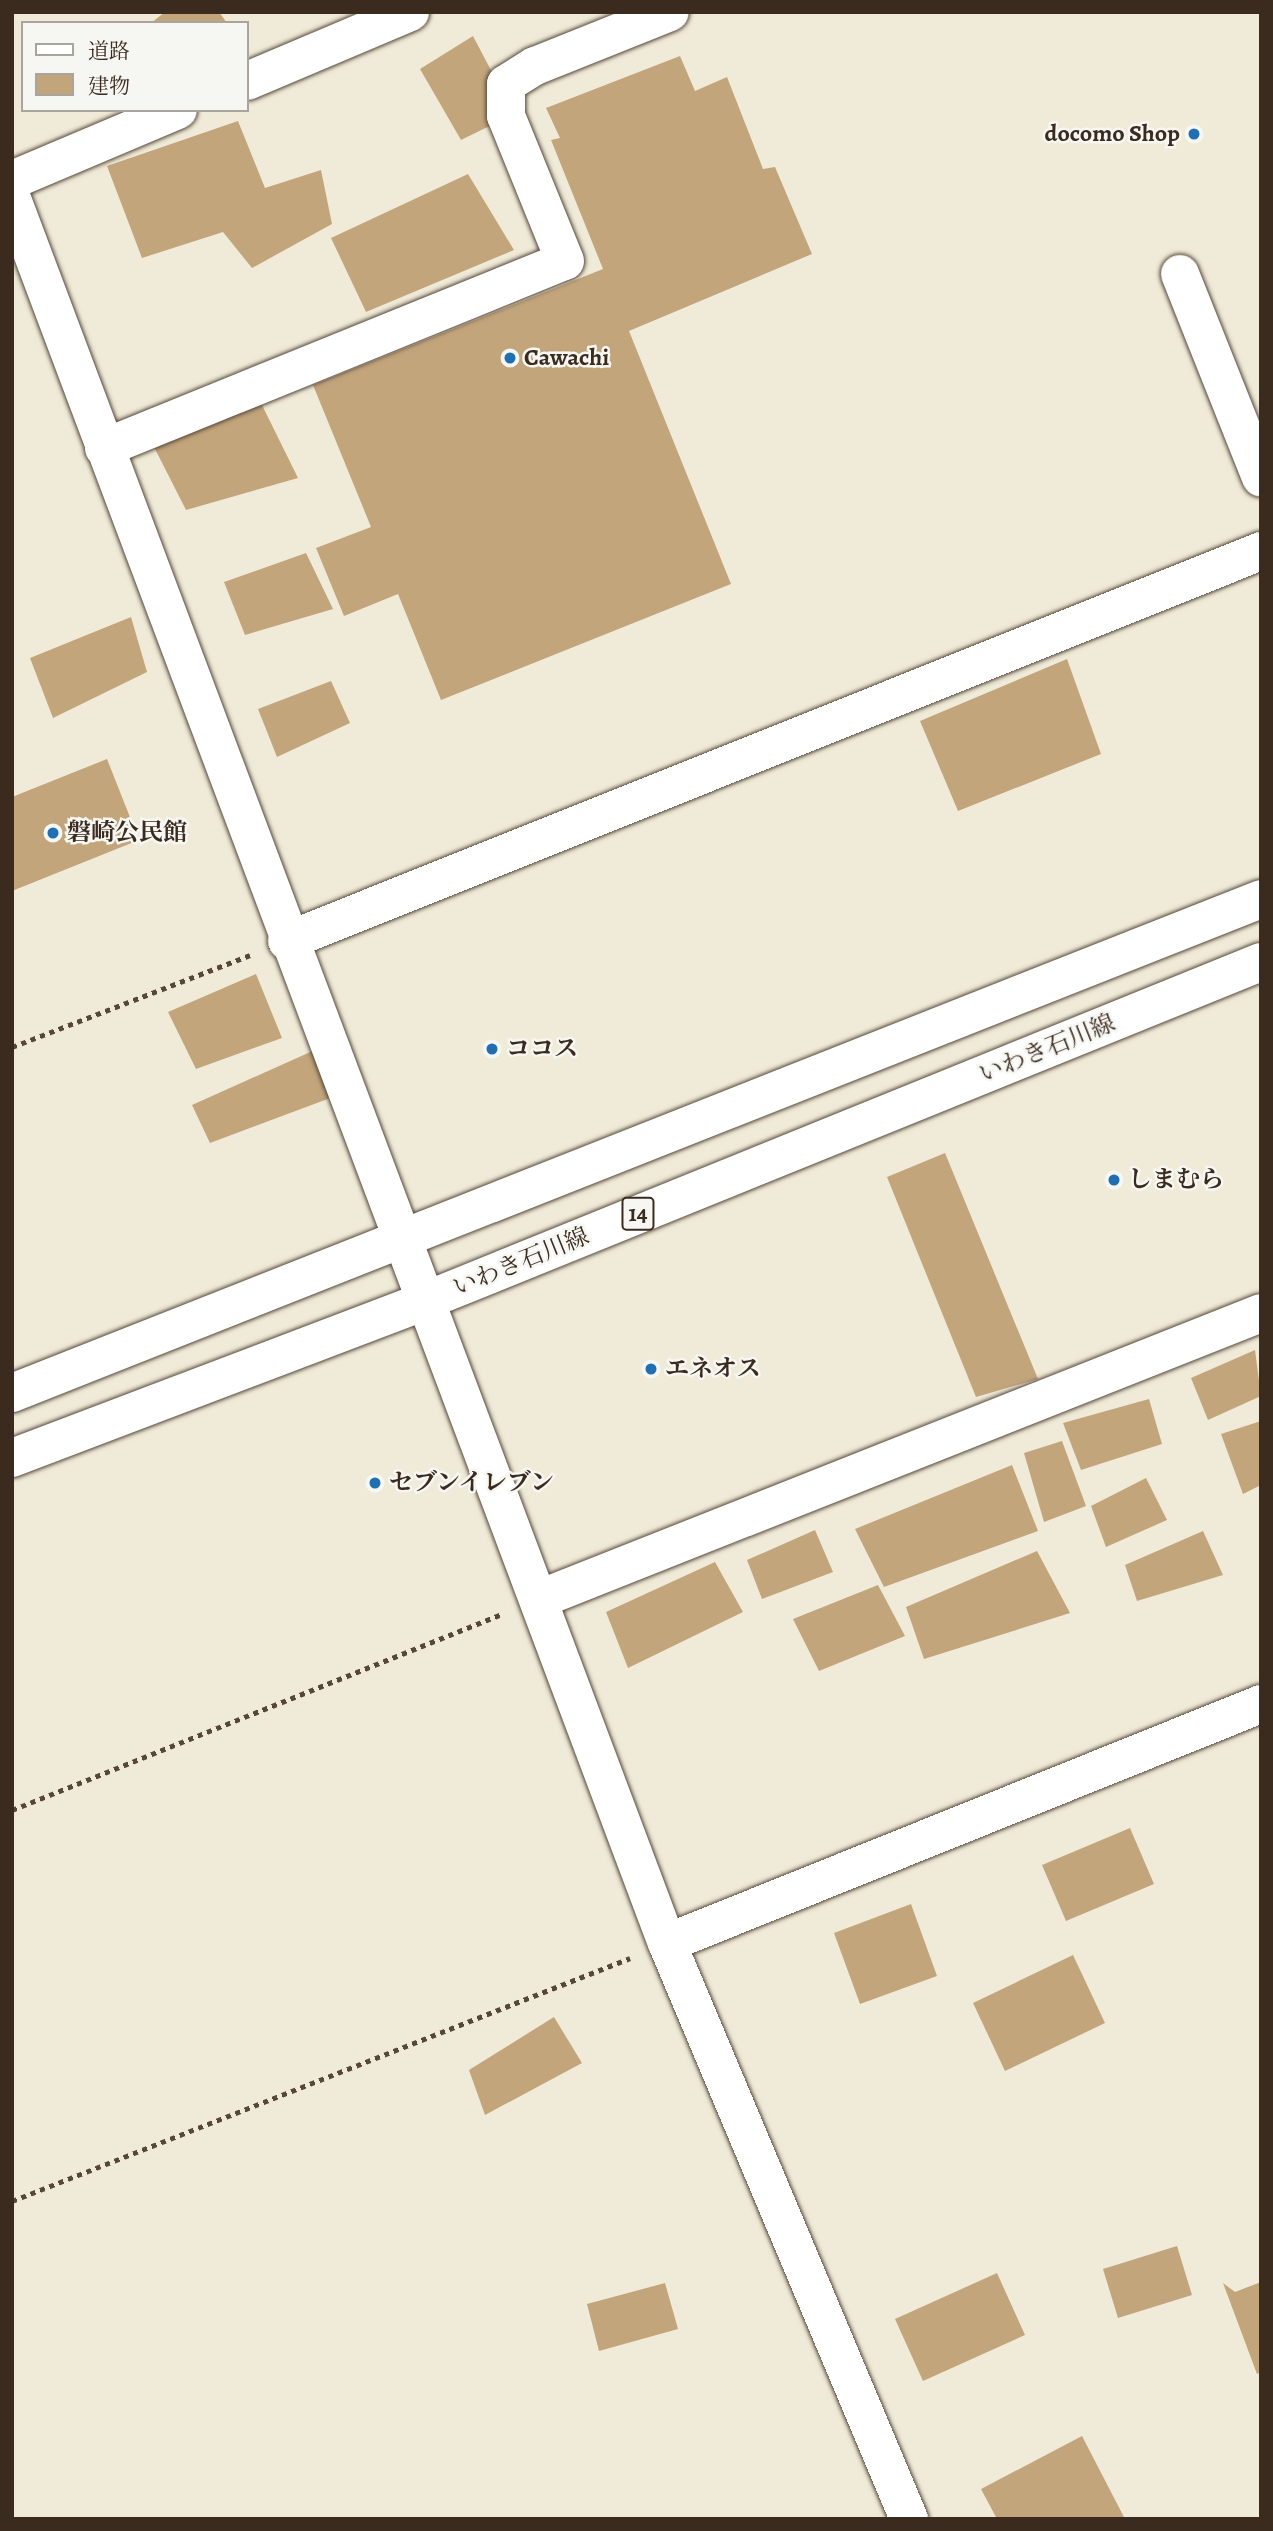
<!DOCTYPE html>
<meta charset="utf-8">
<style>
body{margin:0}
#map{position:relative;width:1273px;height:2531px;overflow:hidden;background:#f0ebd8;font-family:Alegreya,"Noto Serif JP",serif}
div>[style]{position:absolute}
.building>*{inset:0;background:#c3a57c}
.path>*{height:4.5px;margin-top:-2.25px;transform-origin:0;background:repeating-linear-gradient(90deg,#56473a 0 5px,transparent 0 10px)}
.roads{filter:drop-shadow(0 0 2px #56473a) drop-shadow(0 0 2px #56473a)}
.minor>*{height:38px;margin:-19px;padding:0 19px;transform-origin:19px;border-radius:19px;background:#fff}
.major>*{height:38px;margin:-19px;padding:0 19px;transform-origin:19px;border-radius:19px;background:#fff}
.dots>*{width:19px;height:19px;translate:-50% -50%;box-sizing:border-box;border:4px solid #f6f6f2;border-radius:50%}
span{translate:-50% -50%;white-space:nowrap;text-align:center;line-height:1.15;-webkit-text-stroke:5px #f6f6f2;paint-order:stroke}
.shield-label span{padding:2px 5px;background:#f6f6f2;border:2px solid;border-radius:5px;-webkit-text-stroke-width:0}
.shield-label{font-size:23px;color:#3b2a1e;font-weight:700}
.poi-label{font-size:24px;color:#3b2a1e;font-weight:700}
.right{translate:-100% -50%;text-align:right}
.left{translate:0 -50%;text-align:left}
.street-label{font-size:24px;color:#3b2a1e}
.frame{position:absolute;inset:0;border:14px solid #3b2a1e;pointer-events:none}
.legend{position:absolute;left:21px;top:21px;width:228px;height:91px;box-sizing:border-box;background:#f6f6f2;border:2px solid #aba49d;margin:0;padding:9px 12px;list-style:none;font-size:21px;color:#3b2a1e}
.legend li{display:flex;align-items:center;gap:14px;height:35px}
.legend b{width:35px;border:2px solid #aba49d}
</style>
<div id="map">
<div class="building">
<div style="clip-path:polygon(165px 12px,219px 12px,227px 23px,151px 23px)"></div>
<div style="clip-path:polygon(473px 36px,514px 114px,461px 140px,420px 69px)"></div>
<div style="clip-path:polygon(680px 56px,695px 91px,727px 77px,763px 169px,775px 167px,812px 254px,629px 331px,731px 584px,441px 700px,398px 594px,344px 616px,316px 548px,371px 527px,313px 385px,603px 269px,551px 140px,560px 138px,546px 108px)"></div>
<div style="clip-path:polygon(238px 121px,265px 188px,321px 170px,332px 224px,252px 268px,223px 232px,142px 258px,107px 166px)"></div>
<div style="clip-path:polygon(468px 174px,514px 250px,366px 312px,331px 238px)"></div>
<div style="clip-path:polygon(261px 403px,298px 478px,186px 510px,153px 445px)"></div>
<div style="clip-path:polygon(306px 553px,333px 609px,245px 635px,224px 582px)"></div>
<div style="clip-path:polygon(131px 617px,147px 672px,53px 718px,30px 658px)"></div>
<div style="clip-path:polygon(1067px 659px,1101px 754px,958px 811px,920px 721px)"></div>
<div style="clip-path:polygon(331px 681px,350px 723px,277px 757px,258px 709px)"></div>
<div style="clip-path:polygon(107px 759px,139px 840px,12px 891px,12px 797px)"></div>
<div style="clip-path:polygon(256px 974px,282px 1038px,196px 1069px,168px 1012px)"></div>
<div style="clip-path:polygon(317px 1049px,333px 1097px,210px 1143px,192px 1105px)"></div>
<div style="clip-path:polygon(945px 1153px,1038px 1379px,976px 1397px,887px 1177px)"></div>
<div style="clip-path:polygon(1255px 1350px,1261px 1396px,1208px 1420px,1191px 1378px)"></div>
<div style="clip-path:polygon(1149px 1399px,1162px 1444px,1081px 1470px,1063px 1423px)"></div>
<div style="clip-path:polygon(1261px 1421px,1261px 1485px,1243px 1494px,1221px 1434px)"></div>
<div style="clip-path:polygon(1062px 1441px,1086px 1506px,1044px 1522px,1024px 1453px)"></div>
<div style="clip-path:polygon(1012px 1465px,1038px 1531px,884px 1587px,855px 1529px)"></div>
<div style="clip-path:polygon(1146px 1478px,1167px 1520px,1106px 1547px,1091px 1506px)"></div>
<div style="clip-path:polygon(815px 1530px,833px 1572px,762px 1599px,747px 1560px)"></div>
<div style="clip-path:polygon(1203px 1531px,1223px 1575px,1137px 1601px,1125px 1565px)"></div>
<div style="clip-path:polygon(1037px 1551px,1070px 1613px,924px 1659px,906px 1607px)"></div>
<div style="clip-path:polygon(715px 1562px,743px 1612px,628px 1668px,606px 1612px)"></div>
<div style="clip-path:polygon(878px 1585px,905px 1636px,819px 1671px,793px 1619px)"></div>
<div style="clip-path:polygon(1130px 1828px,1154px 1884px,1066px 1921px,1042px 1865px)"></div>
<div style="clip-path:polygon(911px 1904px,937px 1976px,860px 2004px,834px 1933px)"></div>
<div style="clip-path:polygon(1073px 1955px,1105px 2023px,1005px 2071px,973px 2003px)"></div>
<div style="clip-path:polygon(554px 2017px,582px 2063px,485px 2115px,469px 2070px)"></div>
<div style="clip-path:polygon(1177px 2246px,1192px 2295px,1118px 2318px,1103px 2269px)"></div>
<div style="clip-path:polygon(997px 2273px,1025px 2335px,923px 2381px,895px 2319px)"></div>
<div style="clip-path:polygon(1261px 2282px,1261px 2372px,1257px 2374px,1223px 2283px,1235px 2292px)"></div>
<div style="clip-path:polygon(665px 2283px,678px 2329px,599px 2351px,587px 2304px)"></div>
<div style="clip-path:polygon(1082px 2436px,1125px 2519px,997px 2519px,981px 2489px)"></div>
</div>
<div class="path">
<div style="left:12px;top:1047px;width:255px;rotate:-21.1deg"></div>
<div style="left:12px;top:1810px;width:528px;rotate:-21.8deg"></div>
<div style="left:12px;top:2201px;width:664px;rotate:-21.46deg"></div>
</div>
<div class="roads">
<div class="minor">
<div style="left:247px;top:81px;width:177px;rotate:-22.9deg"></div>
<div style="left:12px;top:180px;width:180px;rotate:-22.9deg"></div>
<div style="left:12px;top:199px;width:1863px;rotate:69.42deg"></div>
<div style="left:667px;top:1943px;width:625px;rotate:67.21deg"></div>
<div style="left:1180px;top:274px;width:219px;rotate:68.3deg"></div>
<div style="left:104px;top:448px;width:497px;rotate:-22.1deg"></div>
<div style="left:565px;top:261px;width:157px;rotate:-112.1deg"></div>
<div style="left:506px;top:116px;width:32px;rotate:-90deg"></div>
<div style="left:506px;top:84px;width:34px;rotate:-32deg"></div>
<div style="left:535px;top:66px;width:145px;rotate:-21.8deg"></div>
<div style="left:287px;top:941px;width:1049px;rotate:-21.82deg"></div>
<div style="left:542px;top:1598px;width:773px;rotate:-21.62deg"></div>
<div style="left:667px;top:1943px;width:640px;rotate:-21.92deg"></div>
</div>
<div class="major">
<div style="left:12px;top:1393px;width:1343px;rotate:-21.58deg"></div>
<div style="left:12px;top:1458px;width:444px;rotate:-20.8deg"></div>
<div style="left:427px;top:1300px;width:900px;rotate:-22.06deg"></div>
</div>
</div>
<div class="dots">
<div style="left:1194px;top:134px;background:#1f6fb2"></div>
<div style="left:510px;top:358px;background:#1f6fb2"></div>
<div style="left:53px;top:833px;background:#1f6fb2"></div>
<div style="left:492px;top:1049px;background:#1f6fb2"></div>
<div style="left:1114px;top:1180px;background:#1f6fb2"></div>
<div style="left:651px;top:1369px;background:#1f6fb2"></div>
<div style="left:375px;top:1483px;background:#1f6fb2"></div>
</div>
<div class="shield-label">
<span style="left:638px;top:1214px">14</span>
</div>
<div class="poi-label">
<span class="right" style="left:1180px;top:134px">docomo Shop</span>
<span class="left" style="left:524px;top:358px">Cawachi</span>
<span class="left" style="left:67px;top:833px">磐崎公民館</span>
<span class="left" style="left:506px;top:1049px">ココス</span>
<span class="left" style="left:1128px;top:1180px">しまむら</span>
<span class="left" style="left:665px;top:1369px">エネオス</span>
<span class="left" style="left:389px;top:1483px">セブンイレブン</span>
</div>
<div class="street-label">
<span style="left:1047px;top:1049px;rotate:-22deg">いわき石川線</span>
<span style="left:521px;top:1262px;rotate:-22deg">いわき石川線</span>
</div>
<div class="frame"></div>
<ul class="legend">
<li><b style="height:9px;background:#fff"></b>道路</li>
<li><b style="height:19px;background:#c3a57c"></b>建物</li>
</ul>
</div>
